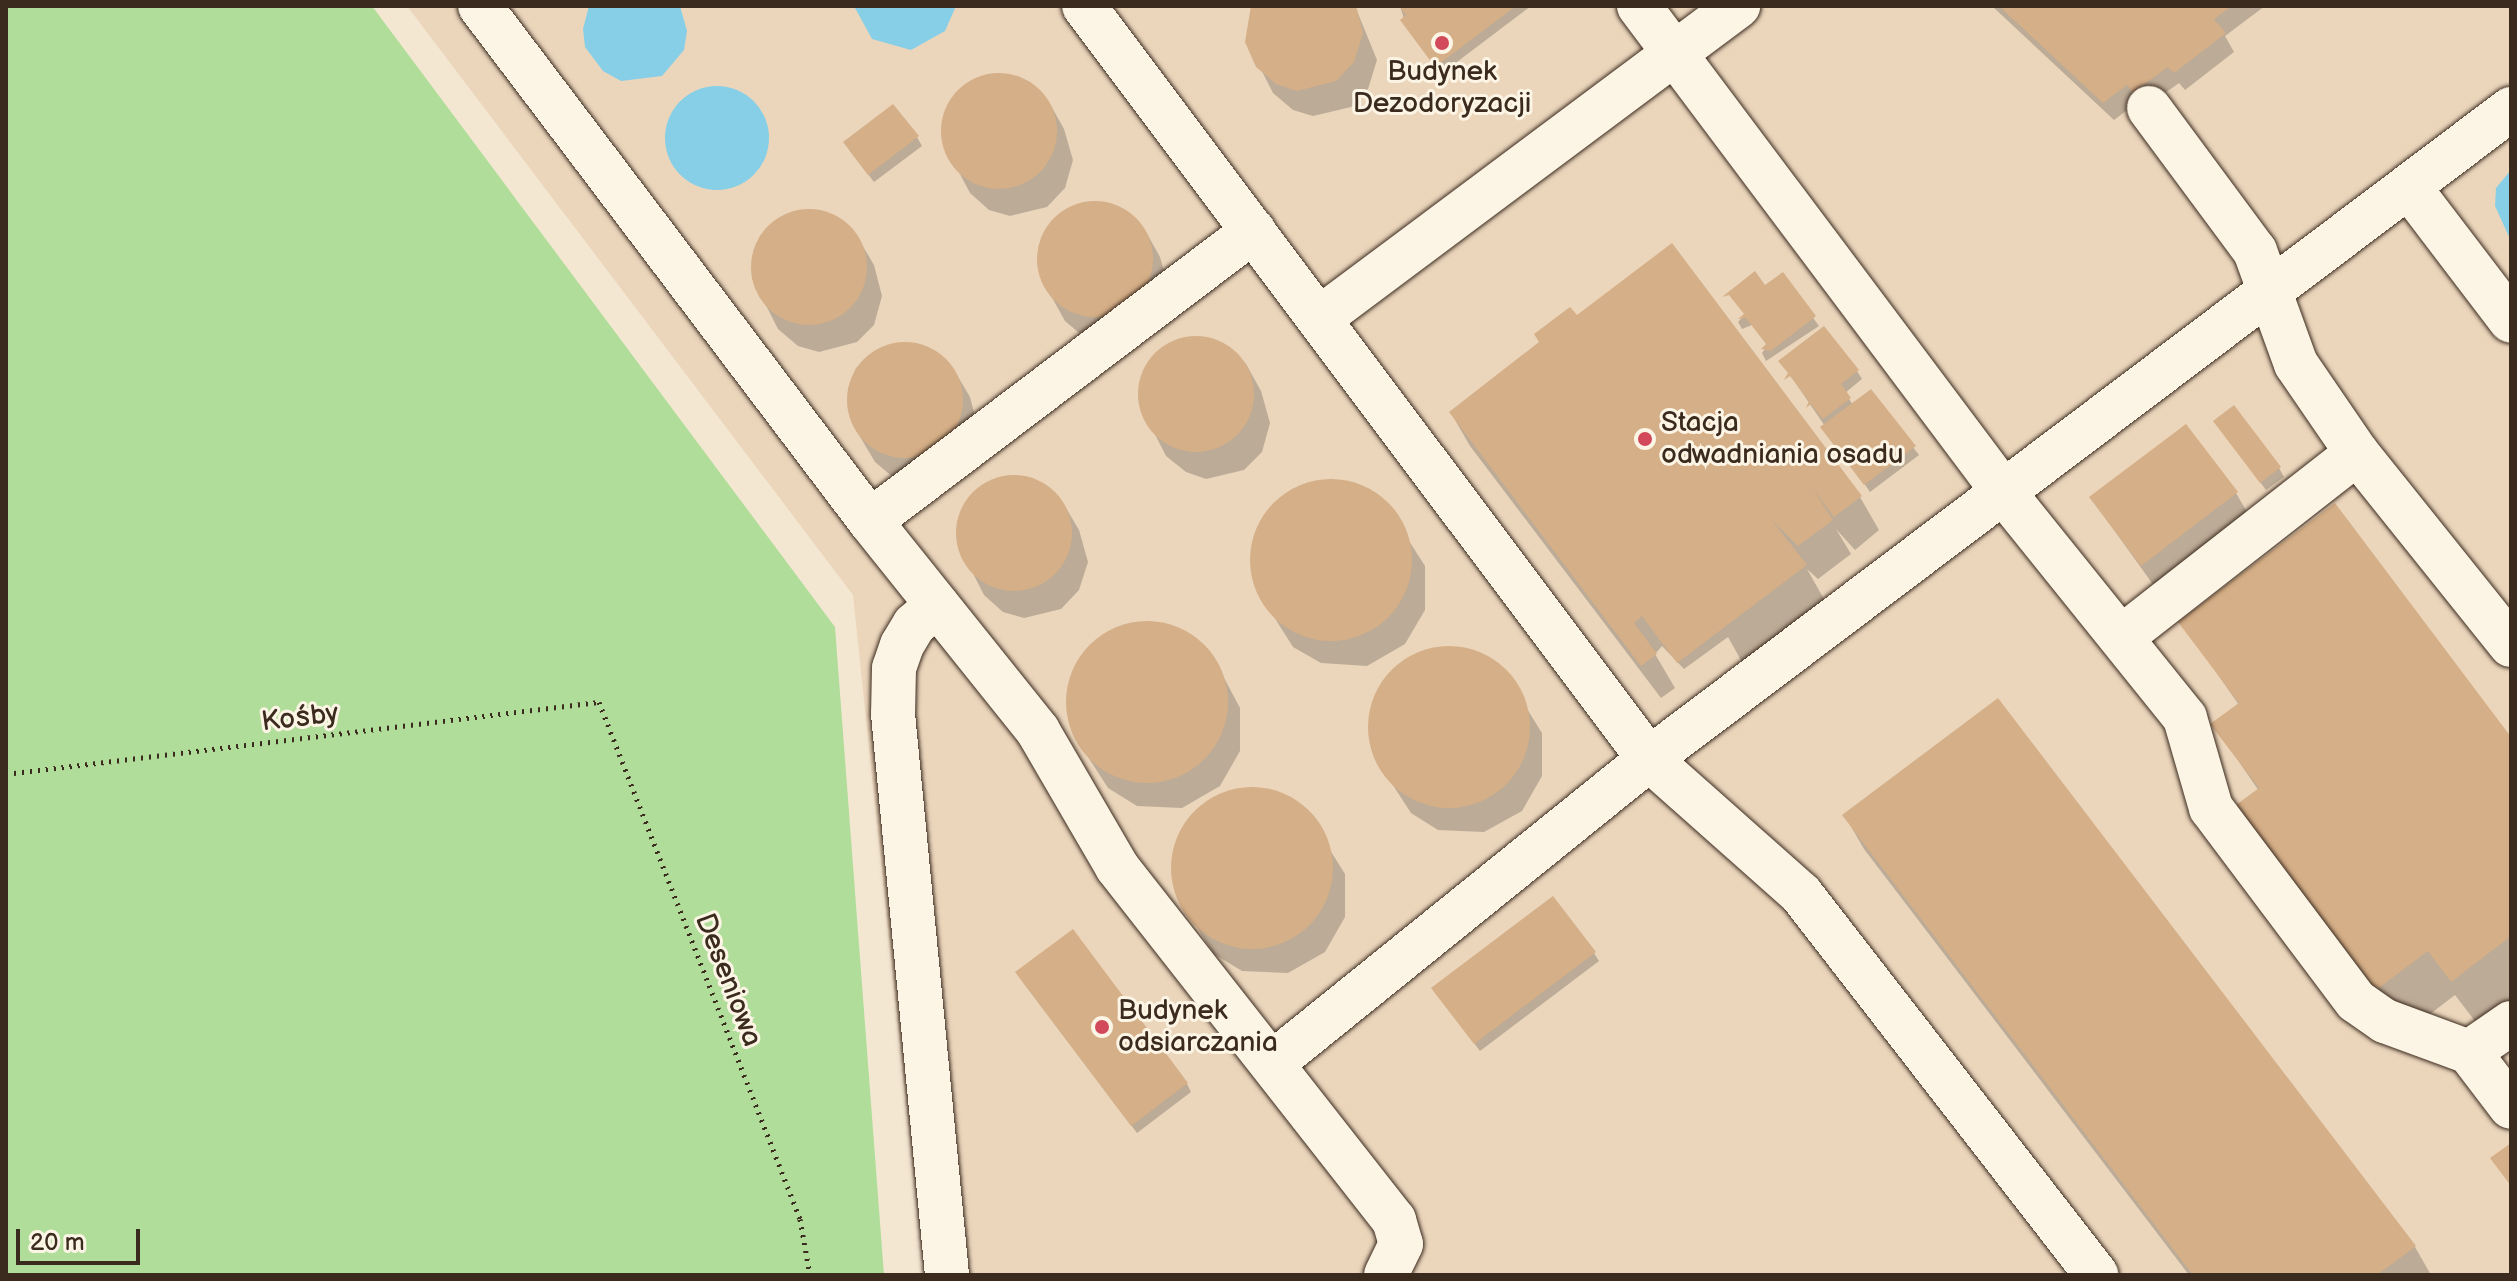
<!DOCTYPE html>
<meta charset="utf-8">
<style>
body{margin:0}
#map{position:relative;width:2517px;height:1281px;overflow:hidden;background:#f4e7d2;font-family:"Balsamiq Sans",sans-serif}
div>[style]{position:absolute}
.built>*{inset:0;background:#ebd6bc}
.green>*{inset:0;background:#b1dd9b}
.water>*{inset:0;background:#86cfe7}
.round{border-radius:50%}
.shadow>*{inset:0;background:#0003}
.building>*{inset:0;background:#d5af87}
.path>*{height:5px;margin-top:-2.5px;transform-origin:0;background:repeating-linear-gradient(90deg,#3b2a1e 0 2px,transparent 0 8px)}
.roads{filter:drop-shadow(0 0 2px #3b2a1e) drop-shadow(0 0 2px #3b2a1e)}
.minor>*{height:44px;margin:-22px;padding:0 22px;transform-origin:22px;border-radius:22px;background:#fcf5e5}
.dots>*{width:22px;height:22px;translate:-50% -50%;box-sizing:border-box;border:4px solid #fcf5e5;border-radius:50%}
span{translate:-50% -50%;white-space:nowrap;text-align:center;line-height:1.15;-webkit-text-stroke:6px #fcf5e5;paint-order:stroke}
.poi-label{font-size:28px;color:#3b2a1e}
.left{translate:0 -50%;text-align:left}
.street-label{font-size:28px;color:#3b2a1e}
.frame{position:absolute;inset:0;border:8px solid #3b2a1e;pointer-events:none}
.scale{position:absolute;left:16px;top:1229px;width:124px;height:36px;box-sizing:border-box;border:4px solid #3b2a1e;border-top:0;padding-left:10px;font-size:24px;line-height:28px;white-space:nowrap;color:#3b2a1e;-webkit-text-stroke:6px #fcf5e5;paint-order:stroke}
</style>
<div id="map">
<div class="built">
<div style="clip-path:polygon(407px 6px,2511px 6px,2511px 1275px,924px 1275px,853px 595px)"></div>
</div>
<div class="green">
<div style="clip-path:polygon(6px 6px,372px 6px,835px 627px,884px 1275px,6px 1275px)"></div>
</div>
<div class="water">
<div style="clip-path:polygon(589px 6px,680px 6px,687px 31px,684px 50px,662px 76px,621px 81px,603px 71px,585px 47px,583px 29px)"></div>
<div style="clip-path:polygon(854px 6px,956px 6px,945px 31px,911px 50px,872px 39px)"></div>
<div class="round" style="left:665px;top:86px;width:104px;height:104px"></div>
<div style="clip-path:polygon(2511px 170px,2511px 241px,2495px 206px,2496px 188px)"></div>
</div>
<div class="shadow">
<div style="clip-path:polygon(1253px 6px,1355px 6px,1377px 60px,1368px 89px,1351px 107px,1313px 116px,1293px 110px,1273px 93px,1247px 42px)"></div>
<div style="clip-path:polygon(1400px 6px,1531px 6px,1441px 74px,1407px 28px)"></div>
<div style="clip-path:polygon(1992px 6px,2265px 6px,2225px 36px,2234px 52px,2185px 90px,2179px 83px,2144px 108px,2139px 101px,2114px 120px)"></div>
<div style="clip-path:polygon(1005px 74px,1030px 82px,1049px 102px,1064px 129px,1073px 160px,1065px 188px,1047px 207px,1010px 216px,989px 210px,970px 193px,943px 142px,943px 121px,951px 100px,973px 80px)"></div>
<div style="clip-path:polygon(917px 137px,922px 146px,874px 182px,850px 151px)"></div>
<div style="clip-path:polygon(1101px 202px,1125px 210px,1145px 230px,1160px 257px,1169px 288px,1085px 338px,1065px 321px,1050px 294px,1039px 270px,1039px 249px,1047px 228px,1069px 209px)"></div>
<div style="clip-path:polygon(814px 210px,839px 218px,858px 238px,874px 265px,882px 296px,874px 325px,857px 342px,819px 352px,798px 346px,778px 329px,752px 278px,752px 257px,760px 236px,782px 217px)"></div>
<div style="clip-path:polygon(1782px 275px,1819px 326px,1766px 361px,1762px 353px,1768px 345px,1752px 325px,1742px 329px,1738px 322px)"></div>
<div style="clip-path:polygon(1576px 318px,1860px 497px,1879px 530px,1855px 550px,1836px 529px,1851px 554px,1818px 579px,1807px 569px,1824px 599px,1742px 662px,1728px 637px,1684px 669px,1662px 646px,1655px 654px,1675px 688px,1661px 698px,1470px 446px,1451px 413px)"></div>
<div style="clip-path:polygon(1201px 337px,1226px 346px,1246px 364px,1261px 391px,1270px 423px,1262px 452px,1244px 470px,1206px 479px,1186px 472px,1166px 456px,1140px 405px,1140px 384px,1148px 363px,1170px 343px)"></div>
<div style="clip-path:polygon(910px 343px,935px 351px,954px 370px,970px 397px,978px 428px,894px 478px,875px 462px,859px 435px,848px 410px,848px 389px,856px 368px,878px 349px)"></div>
<div style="clip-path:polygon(1786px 369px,1857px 371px,1862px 379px,1845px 393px,1853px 405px,1871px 392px,1919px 455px,1870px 492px)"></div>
<div style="clip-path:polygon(2221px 430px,2279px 468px,2284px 477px,2266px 490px)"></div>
<div style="clip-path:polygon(1019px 476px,1044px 484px,1063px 503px,1079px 530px,1088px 562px,1079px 590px,1061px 609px,1024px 618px,1003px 612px,984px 595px,958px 544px,958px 523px,966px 502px,987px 482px)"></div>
<div style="clip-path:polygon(1327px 480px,1359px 485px,1381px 497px,1425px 566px,1425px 610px,1405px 644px,1367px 666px,1321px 663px,1293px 647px,1257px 590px,1252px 554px,1264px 517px,1298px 488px)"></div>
<div style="clip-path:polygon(2236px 493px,2251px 519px,2157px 590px,2091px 498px)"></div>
<div style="clip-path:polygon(2181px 622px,2511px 740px,2511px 1000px,2478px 1025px,2455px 995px,2404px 1034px,2265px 850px,2259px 791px,2213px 724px,2239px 705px)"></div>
<div style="clip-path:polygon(1142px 623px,1175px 627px,1213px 657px,1240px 708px,1240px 751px,1220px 786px,1182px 808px,1137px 806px,1108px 788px,1072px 732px,1067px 695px,1079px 660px,1113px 630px)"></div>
<div style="clip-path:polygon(1444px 647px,1477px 652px,1498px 663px,1542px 733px,1542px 776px,1522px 811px,1484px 832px,1438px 830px,1411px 813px,1374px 756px,1369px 720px,1381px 685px,1415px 654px)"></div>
<div style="clip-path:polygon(1247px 788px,1280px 793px,1301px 804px,1345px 874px,1345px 917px,1325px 952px,1288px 973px,1242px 971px,1214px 954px,1178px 897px,1172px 861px,1184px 826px,1218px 795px)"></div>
<div style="clip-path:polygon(1845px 816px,2415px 1247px,2431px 1275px,2189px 1275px,1864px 849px)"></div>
<div style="clip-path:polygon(1594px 953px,1599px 961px,1480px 1051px,1439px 997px)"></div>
<div style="clip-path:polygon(1022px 981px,1187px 1084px,1191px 1092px,1137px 1133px)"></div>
</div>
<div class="building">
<div style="clip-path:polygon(1251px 6px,1356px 6px,1363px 33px,1354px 62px,1336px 81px,1297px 91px,1276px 84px,1256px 67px,1245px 42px)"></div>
<div style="clip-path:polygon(1399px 6px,1516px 6px,1435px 67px,1400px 20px,1406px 15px)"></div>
<div style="clip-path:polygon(1999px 6px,2232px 6px,2214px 19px,2226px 33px,2174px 73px,2168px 67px,2133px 92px,2127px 85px,2103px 103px)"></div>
<div class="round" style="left:941px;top:73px;width:116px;height:116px"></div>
<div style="clip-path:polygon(893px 104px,919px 136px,868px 175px,843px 142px)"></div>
<div class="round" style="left:1037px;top:201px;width:116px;height:116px"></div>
<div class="round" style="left:751px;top:209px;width:116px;height:116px"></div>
<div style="clip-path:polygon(1672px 243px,1862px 496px,1834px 517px,1812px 488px,1833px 520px,1798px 546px,1771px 519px,1807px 565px,1677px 663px,1642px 616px,1634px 623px,1657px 654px,1641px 666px,1449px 412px,1539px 342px,1534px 334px,1570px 307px,1577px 315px)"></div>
<div style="clip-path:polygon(1755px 271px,1765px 285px,1783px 272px,1816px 316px,1771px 351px,1761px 349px,1766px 344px,1746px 318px,1738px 319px,1744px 314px,1729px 295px,1722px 297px)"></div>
<div style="clip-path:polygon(1824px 326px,1859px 370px,1841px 384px,1851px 398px,1823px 419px,1811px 404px,1806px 408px,1809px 401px,1790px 376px,1784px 380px,1788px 373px,1778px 361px)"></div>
<div class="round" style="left:1138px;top:336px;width:116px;height:116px"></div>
<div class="round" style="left:847px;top:342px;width:116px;height:116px"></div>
<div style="clip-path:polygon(1871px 389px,1916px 446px,1864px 485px,1820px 427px)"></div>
<div style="clip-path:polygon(2234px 405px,2281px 467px,2260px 483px,2213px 421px)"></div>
<div style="clip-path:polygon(2186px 424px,2238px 492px,2141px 566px,2089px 497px)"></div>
<div class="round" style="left:956px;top:475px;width:116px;height:116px"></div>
<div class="round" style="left:1250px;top:479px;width:162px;height:162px"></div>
<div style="clip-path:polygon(2335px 503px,2511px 737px,2511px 936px,2451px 982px,2428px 951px,2376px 990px,2236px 805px,2259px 788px,2210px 724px,2239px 703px,2178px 622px)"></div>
<div class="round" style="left:1066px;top:621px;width:162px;height:162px"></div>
<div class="round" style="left:1368px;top:646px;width:162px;height:162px"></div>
<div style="clip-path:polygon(1998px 698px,2416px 1246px,2377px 1275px,2193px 1275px,1842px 815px)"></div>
<div class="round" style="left:1171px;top:787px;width:162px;height:162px"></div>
<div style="clip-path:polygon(1553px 896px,1596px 952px,1474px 1044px,1431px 988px)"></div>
<div style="clip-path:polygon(1073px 929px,1188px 1083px,1131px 1126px,1015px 972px)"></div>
<div style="clip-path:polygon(2511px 1143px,2511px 1186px,2490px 1158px)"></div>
</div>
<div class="path">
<div style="left:6px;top:774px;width:597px;rotate:-6.92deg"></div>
<div style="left:599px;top:702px;width:555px;rotate:68.75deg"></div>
<div style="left:800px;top:1219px;width:57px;rotate:79.9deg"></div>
</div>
<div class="roads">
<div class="minor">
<div style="left:480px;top:6px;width:646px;rotate:52.86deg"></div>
<div style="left:870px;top:521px;width:269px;rotate:51.3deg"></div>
<div style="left:1038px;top:731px;width:157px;rotate:59.8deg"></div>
<div style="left:1117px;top:867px;width:449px;rotate:51.9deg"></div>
<div style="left:1394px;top:1220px;width:25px;rotate:74deg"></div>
<div style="left:1401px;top:1244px;width:34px;rotate:116deg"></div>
<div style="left:1084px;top:6px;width:941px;rotate:53.12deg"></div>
<div style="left:1649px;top:759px;width:203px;rotate:41.6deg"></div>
<div style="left:1801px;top:894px;width:482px;rotate:52.2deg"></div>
<div style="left:1639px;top:6px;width:610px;rotate:53.13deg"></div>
<div style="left:2005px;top:494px;width:287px;rotate:51.2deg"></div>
<div style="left:2185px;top:718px;width:94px;rotate:73.9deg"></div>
<div style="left:2211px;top:808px;width:241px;rotate:53.1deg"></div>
<div style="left:2356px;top:1001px;width:35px;rotate:35deg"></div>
<div style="left:2385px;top:1021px;width:90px;rotate:20.3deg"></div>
<div style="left:2469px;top:1052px;width:69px;rotate:52.6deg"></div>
<div style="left:2149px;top:108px;width:178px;rotate:53.5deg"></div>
<div style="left:2255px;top:251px;width:120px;rotate:70.1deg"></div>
<div style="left:2296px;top:364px;width:108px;rotate:55.6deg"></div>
<div style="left:2357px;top:453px;width:246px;rotate:51.3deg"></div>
<div style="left:2409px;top:187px;width:168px;rotate:52.7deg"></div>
<div style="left:1320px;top:318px;width:522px;rotate:-36.74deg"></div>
<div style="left:870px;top:521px;width:481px;rotate:-37.1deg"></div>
<div style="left:937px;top:605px;width:30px;rotate:139deg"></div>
<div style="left:914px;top:625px;width:23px;rotate:121deg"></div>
<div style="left:902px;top:645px;width:24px;rotate:109deg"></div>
<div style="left:894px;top:668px;width:46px;rotate:91.2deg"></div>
<div style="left:893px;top:714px;width:564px;rotate:84.5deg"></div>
<div style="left:2123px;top:636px;width:297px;rotate:-38deg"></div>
<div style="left:2469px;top:1052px;width:51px;rotate:-34.6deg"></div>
<div style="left:1275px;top:1061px;width:481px;rotate:-38.9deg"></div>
<div style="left:1649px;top:759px;width:1080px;rotate:-37.02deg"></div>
</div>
</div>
<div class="dots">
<div style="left:1442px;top:43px;background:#d1495b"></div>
<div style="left:1645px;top:439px;background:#d1495b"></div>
<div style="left:1102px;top:1027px;background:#d1495b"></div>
</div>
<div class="poi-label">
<span style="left:1442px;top:88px">Budynek<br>Dezodoryzacji</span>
<span class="left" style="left:1661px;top:439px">Stacja<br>odwadniania osadu</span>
<span class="left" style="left:1118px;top:1027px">Budynek<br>odsiarczania</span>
</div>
<div class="street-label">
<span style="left:300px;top:718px;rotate:-7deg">Kośby</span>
<span style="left:728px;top:980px;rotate:69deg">Deseniowa</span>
</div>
<div class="frame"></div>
<div class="scale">20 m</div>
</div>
